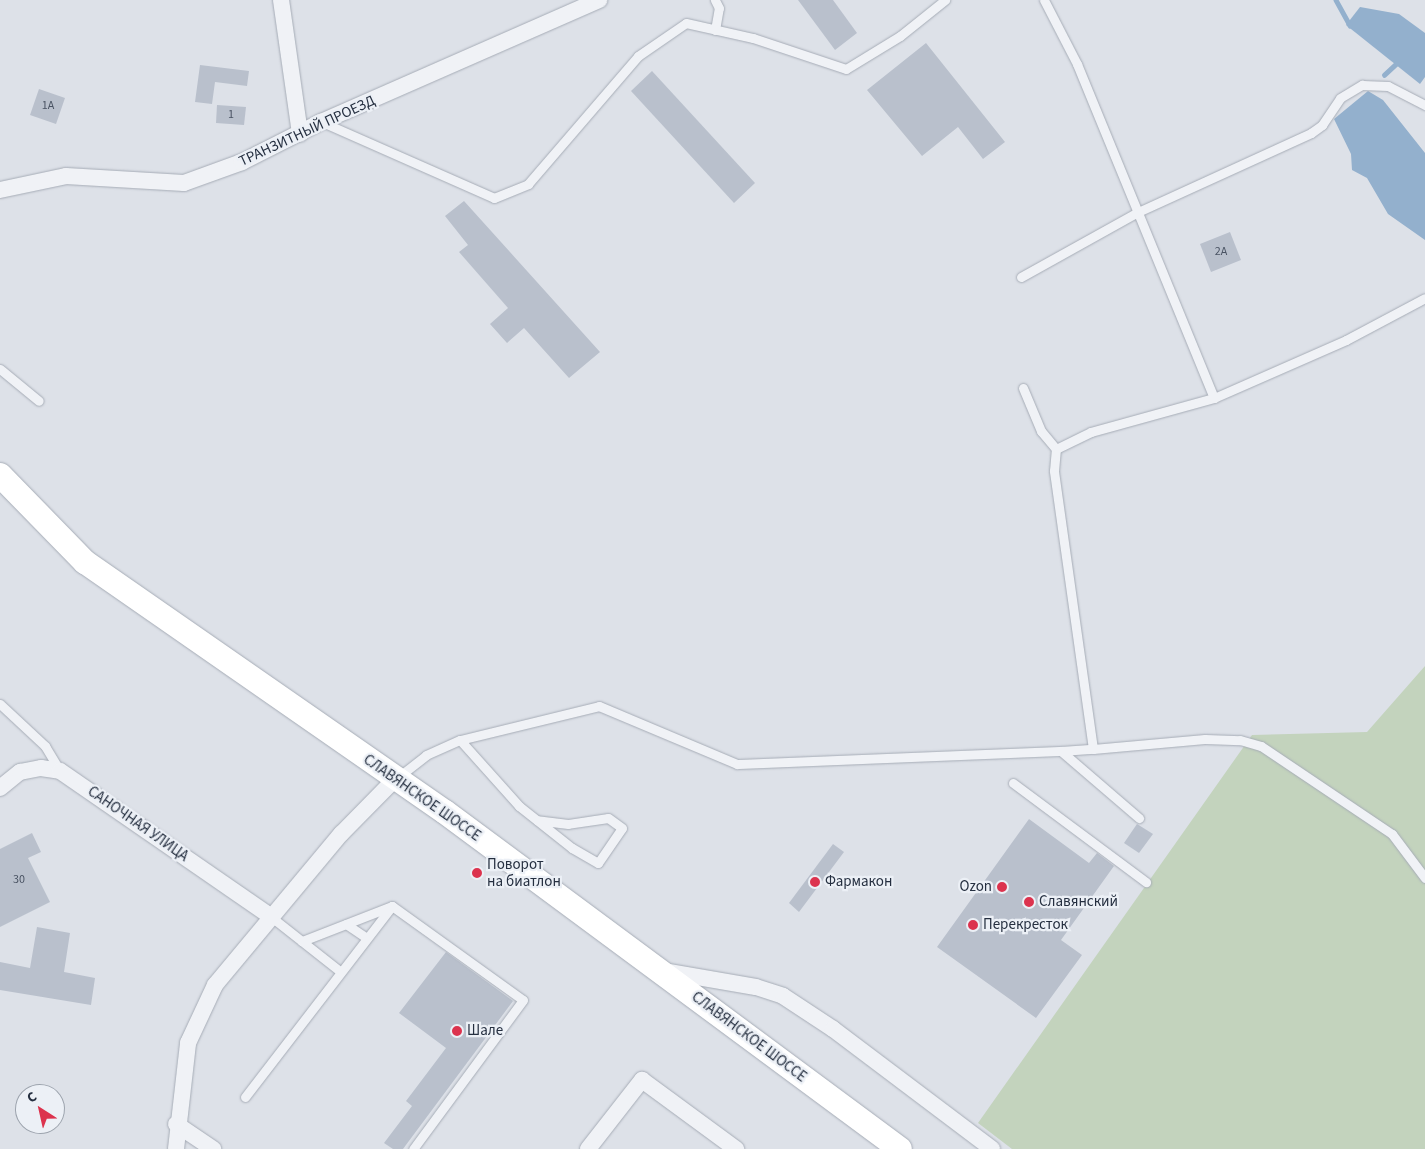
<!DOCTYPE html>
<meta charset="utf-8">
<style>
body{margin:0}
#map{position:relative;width:1425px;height:1149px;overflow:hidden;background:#dde1e8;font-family:"Source Sans 3",sans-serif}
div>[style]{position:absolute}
.green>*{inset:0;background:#c3d3bd}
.water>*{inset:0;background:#93b0cd}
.stream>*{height:4.5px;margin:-2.25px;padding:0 2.25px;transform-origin:2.25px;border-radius:2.25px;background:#93b0cd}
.building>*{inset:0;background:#b9c0cc}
.roads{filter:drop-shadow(0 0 1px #a6acb6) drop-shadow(0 0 1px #a6acb6)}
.lane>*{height:9px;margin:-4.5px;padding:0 4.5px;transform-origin:4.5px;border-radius:4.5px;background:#f0f2f6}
.street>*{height:16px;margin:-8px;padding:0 8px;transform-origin:8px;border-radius:8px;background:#f0f2f6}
.secondary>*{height:24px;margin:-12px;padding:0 12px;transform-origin:12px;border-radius:12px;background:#fff}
.dots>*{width:14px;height:14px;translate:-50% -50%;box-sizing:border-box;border:2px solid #ecf0f6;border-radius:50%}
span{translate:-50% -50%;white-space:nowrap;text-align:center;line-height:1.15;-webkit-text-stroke:4.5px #ecf0f6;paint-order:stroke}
.number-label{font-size:12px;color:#4a5363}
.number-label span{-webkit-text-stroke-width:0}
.street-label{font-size:15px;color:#252f40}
.poi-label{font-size:15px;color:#252f40}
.left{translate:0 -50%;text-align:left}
.right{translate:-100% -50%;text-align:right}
.north{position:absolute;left:15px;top:1084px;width:50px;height:50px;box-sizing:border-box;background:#ecf0f6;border:1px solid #9ca3ad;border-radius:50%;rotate:325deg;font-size:14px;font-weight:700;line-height:20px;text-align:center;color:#252f40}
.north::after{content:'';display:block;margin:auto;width:18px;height:22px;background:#dc334e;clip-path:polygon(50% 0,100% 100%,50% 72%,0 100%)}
</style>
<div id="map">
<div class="green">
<div style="clip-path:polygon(1425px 666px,1425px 1149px,1012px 1149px,978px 1123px,1252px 735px,1367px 732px)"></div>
</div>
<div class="water">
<div style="clip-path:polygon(1360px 7px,1399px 14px,1425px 33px,1425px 77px,1420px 84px,1346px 25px)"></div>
<div style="clip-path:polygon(1368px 91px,1383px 100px,1425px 153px,1425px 240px,1388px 214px,1367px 178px,1352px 170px,1351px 154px,1334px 119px)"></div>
</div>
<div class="stream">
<div style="left:1336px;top:0;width:29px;rotate:61deg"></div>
<div style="left:1384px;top:75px;width:19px;rotate:-43deg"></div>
</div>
<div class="building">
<div style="clip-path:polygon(798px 0,833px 0,857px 33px,835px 50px)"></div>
<div style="clip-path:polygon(926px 43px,1005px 142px,983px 159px,958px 127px,922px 156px,867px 90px)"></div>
<div style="clip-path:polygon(200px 65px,249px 71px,247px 86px,215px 82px,212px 104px,195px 102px)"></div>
<div style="clip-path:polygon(652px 71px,755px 183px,734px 203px,631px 91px)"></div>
<div style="clip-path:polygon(39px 89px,65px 98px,56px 124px,30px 115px)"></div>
<div style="clip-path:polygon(217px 105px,246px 107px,244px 125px,216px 123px)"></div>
<div style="clip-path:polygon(464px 201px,600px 352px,569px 378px,524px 328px,507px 343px,490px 324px,508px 308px,459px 252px,468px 245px,445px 216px)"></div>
<div style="clip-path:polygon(1230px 232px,1241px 260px,1211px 272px,1200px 244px)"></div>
<div style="clip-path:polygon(1029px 819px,1089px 863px,1097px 853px,1114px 866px,1061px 940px,1082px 955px,1036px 1018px,937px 947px)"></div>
<div style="clip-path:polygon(1137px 824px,1153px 834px,1139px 853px,1124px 843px)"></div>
<div style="clip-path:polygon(32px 833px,41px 852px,28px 858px,50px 902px,0 927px,0 849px)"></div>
<div style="clip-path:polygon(833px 844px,844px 852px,799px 912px,789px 903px)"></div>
<div style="clip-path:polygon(37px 927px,70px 933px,64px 972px,95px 978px,91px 1005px,0 990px,0 962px,30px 968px)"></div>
<div style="clip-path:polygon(446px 952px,513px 1001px,403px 1149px,393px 1149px,384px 1143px,412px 1106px,406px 1101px,446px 1048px,399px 1013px)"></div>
</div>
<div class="roads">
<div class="lane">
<div style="left:1044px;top:0;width:72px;rotate:62.7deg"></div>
<div style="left:1077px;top:64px;width:361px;rotate:67.7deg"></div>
<div style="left:715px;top:30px;width:22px;rotate:-80deg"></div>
<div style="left:719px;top:8px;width:9px;rotate:-117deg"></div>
<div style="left:322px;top:122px;width:188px;rotate:23.8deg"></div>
<div style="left:494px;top:198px;width:37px;rotate:-22deg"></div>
<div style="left:528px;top:184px;width:169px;rotate:-49.3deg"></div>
<div style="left:638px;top:56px;width:58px;rotate:-34.5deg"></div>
<div style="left:686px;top:23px;width:69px;rotate:12.6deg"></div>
<div style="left:753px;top:38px;width:98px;rotate:18.4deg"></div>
<div style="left:846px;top:69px;width:63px;rotate:-31.4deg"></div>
<div style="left:900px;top:36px;width:58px;rotate:-38.7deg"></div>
<div style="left:1021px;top:277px;width:134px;rotate:-29.1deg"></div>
<div style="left:1138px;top:212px;width:190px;rotate:-24.5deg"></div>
<div style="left:1311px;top:133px;width:14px;rotate:-36deg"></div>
<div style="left:1322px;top:125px;width:32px;rotate:-56deg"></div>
<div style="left:1340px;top:98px;width:26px;rotate:-31deg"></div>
<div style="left:1362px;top:85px;width:26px;rotate:2deg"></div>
<div style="left:1388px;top:86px;width:42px;rotate:27.2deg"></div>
<div style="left:0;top:369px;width:50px;rotate:39.4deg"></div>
<div style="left:1023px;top:388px;width:47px;rotate:67.3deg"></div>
<div style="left:1041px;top:431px;width:23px;rotate:50deg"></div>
<div style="left:0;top:704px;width:62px;rotate:43deg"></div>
<div style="left:45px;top:746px;width:29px;rotate:59deg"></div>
<div style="left:460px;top:740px;width:89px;rotate:48.2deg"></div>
<div style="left:519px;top:806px;width:68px;rotate:38.4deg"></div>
<div style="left:572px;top:848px;width:30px;rotate:30deg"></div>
<div style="left:598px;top:863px;width:42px;rotate:-55.6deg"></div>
<div style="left:622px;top:828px;width:17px;rotate:-144deg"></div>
<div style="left:608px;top:818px;width:40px;rotate:171.5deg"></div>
<div style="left:568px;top:824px;width:31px;rotate:-173deg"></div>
<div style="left:1093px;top:749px;width:112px;rotate:-5.1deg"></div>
<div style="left:1205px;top:739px;width:35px;rotate:2deg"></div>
<div style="left:1240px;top:740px;width:22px;rotate:16deg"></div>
<div style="left:1261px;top:746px;width:158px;rotate:33.9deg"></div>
<div style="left:1392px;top:834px;width:55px;rotate:53.1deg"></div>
<div style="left:1061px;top:751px;width:32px;rotate:-4deg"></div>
<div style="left:1093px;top:749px;width:281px;rotate:-98deg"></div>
<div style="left:1054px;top:471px;width:22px;rotate:-85deg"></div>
<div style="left:1056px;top:449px;width:39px;rotate:-26deg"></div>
<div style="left:1091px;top:432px;width:128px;rotate:-15.5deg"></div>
<div style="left:1214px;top:398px;width:144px;rotate:-23.7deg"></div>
<div style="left:1346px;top:340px;width:89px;rotate:-28deg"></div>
<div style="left:397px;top:778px;width:37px;rotate:-38deg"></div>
<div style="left:426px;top:755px;width:37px;rotate:-24deg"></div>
<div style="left:460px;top:740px;width:143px;rotate:-13.7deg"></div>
<div style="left:599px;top:706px;width:150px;rotate:22.8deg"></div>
<div style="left:737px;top:764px;width:324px;rotate:-2.3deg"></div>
<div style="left:1061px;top:751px;width:103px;rotate:40.7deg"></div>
<div style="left:1013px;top:783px;width:166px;rotate:36.7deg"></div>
<div style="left:392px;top:906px;width:161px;rotate:35.7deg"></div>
<div style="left:523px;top:1000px;width:185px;rotate:126.4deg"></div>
<div style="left:270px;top:916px;width:90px;rotate:38.3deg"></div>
<div style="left:346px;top:924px;width:25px;rotate:34deg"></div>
<div style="left:245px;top:1097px;width:241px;rotate:-52.4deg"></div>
<div style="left:392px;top:906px;width:97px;rotate:158.7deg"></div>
</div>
<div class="street">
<div style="left:281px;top:0;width:135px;rotate:81.9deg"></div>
<div style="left:0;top:190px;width:67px;rotate:-12deg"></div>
<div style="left:66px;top:176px;width:118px;rotate:3.4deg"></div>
<div style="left:184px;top:183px;width:62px;rotate:-19.9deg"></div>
<div style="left:242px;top:162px;width:89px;rotate:-26.9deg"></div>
<div style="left:321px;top:122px;width:304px;rotate:-23.7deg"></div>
<div style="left:0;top:788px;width:26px;rotate:-39deg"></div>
<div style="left:20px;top:772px;width:21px;rotate:-11deg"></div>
<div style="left:41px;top:768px;width:19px;rotate:9deg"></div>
<div style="left:60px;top:771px;width:255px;rotate:34.6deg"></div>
<div style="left:663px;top:971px;width:94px;rotate:9.8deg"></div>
<div style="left:756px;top:987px;width:28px;rotate:18deg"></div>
<div style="left:783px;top:996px;width:60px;rotate:33.4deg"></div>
<div style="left:833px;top:1029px;width:199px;rotate:37deg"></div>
<div style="left:176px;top:1124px;width:45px;rotate:34deg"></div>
<div style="left:176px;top:1149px;width:107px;rotate:-83.5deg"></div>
<div style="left:188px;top:1043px;width:64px;rotate:-65deg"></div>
<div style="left:215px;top:985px;width:197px;rotate:-50.2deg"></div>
<div style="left:341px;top:834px;width:77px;rotate:-45.5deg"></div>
<div style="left:588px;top:1149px;width:88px;rotate:-52deg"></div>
<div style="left:642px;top:1080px;width:117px;rotate:36.3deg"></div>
</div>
<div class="secondary">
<div style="left:0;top:475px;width:122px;rotate:45.7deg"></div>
<div style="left:85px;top:562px;width:438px;rotate:34.8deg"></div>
<div style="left:445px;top:812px;width:566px;rotate:36.53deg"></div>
</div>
</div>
<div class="dots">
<div style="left:477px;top:873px;background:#dc334e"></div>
<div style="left:815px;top:882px;background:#dc334e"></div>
<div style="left:1002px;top:887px;background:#dc334e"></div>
<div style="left:1029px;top:902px;background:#dc334e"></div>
<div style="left:973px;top:925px;background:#dc334e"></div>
<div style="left:457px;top:1031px;background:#dc334e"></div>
</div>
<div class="number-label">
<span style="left:48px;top:106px">1А</span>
<span style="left:231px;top:115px">1</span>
<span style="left:1221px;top:252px">2А</span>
<span style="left:19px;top:880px">30</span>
</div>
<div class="street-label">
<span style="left:307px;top:131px;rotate:-25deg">ТРАНЗИТНЫЙ ПРОЕЗД</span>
<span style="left:422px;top:798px;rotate:35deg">СЛАВЯНСКОЕ ШОССЕ</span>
<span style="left:138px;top:824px;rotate:35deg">САНОЧНАЯ УЛИЦА</span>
<span style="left:749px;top:1037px;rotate:37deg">СЛАВЯНСКОЕ ШОССЕ</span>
</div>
<div class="poi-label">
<span class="left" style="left:487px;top:873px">Поворот<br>на биатлон</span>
<span class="left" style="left:825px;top:882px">Фармакон</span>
<span class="right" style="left:992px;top:887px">Ozon</span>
<span class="left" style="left:1039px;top:902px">Славянский</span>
<span class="left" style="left:983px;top:925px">Перекресток</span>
<span class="left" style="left:467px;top:1031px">Шале</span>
</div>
<div class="north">С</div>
</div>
